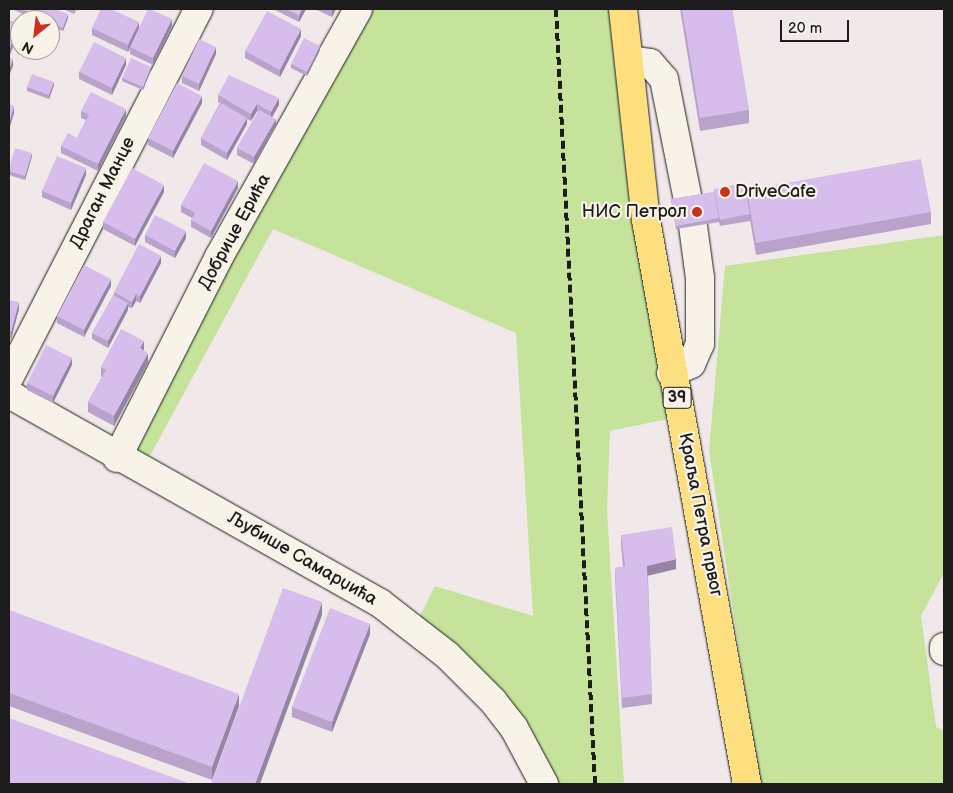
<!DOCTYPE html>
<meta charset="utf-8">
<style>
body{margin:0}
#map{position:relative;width:953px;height:793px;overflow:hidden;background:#f1e8e9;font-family:"Balsamiq Sans",sans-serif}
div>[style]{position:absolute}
.green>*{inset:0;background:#c6e39b}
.roads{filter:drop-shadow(0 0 1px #1c1c1c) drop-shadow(0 0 1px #1c1c1c)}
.minor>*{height:28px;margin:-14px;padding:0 14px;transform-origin:14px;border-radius:14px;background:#f7f3e8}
.major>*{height:28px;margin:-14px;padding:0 14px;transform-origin:14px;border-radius:14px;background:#fddf80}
.rail>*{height:4px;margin-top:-2px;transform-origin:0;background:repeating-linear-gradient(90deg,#1c1c1c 0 8px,transparent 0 12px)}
.wall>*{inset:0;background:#b9a3cb}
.shaded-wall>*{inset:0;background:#9684a5}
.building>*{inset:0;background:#d7bdec}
.dots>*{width:14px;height:14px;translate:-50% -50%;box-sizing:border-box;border:2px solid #f7f3e8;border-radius:50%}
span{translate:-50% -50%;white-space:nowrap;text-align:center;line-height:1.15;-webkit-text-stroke:4.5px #f7f3e8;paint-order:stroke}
.shield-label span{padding:1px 4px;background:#f7f3e8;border:1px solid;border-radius:4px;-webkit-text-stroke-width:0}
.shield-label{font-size:16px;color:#1c1c1c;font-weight:700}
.poi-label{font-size:18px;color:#1c1c1c}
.left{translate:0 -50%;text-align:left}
.right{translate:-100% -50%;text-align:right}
.street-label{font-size:18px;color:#1c1c1c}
.frame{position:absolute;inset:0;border:10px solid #1c1c1c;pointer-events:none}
.north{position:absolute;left:10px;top:10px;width:50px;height:50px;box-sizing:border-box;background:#f7f3e8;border:1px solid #9f9d96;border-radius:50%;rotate:209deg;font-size:14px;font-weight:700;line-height:20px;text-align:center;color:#1c1c1c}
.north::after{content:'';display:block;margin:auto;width:18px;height:22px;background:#c8321e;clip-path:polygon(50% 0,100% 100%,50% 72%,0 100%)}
.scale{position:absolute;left:780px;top:20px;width:69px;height:22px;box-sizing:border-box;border:2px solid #1c1c1c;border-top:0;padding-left:6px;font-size:15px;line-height:18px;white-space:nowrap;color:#1c1c1c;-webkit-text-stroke:4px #f7f3e8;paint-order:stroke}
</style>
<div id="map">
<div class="green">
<div style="clip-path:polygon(358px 9px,623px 9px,682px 416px,610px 431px,607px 511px,624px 784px,544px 784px,533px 763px,414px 628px,435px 586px,533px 616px,516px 333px,273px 229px,151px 454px,139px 466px,117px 458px)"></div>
<div style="clip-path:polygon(944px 235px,944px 573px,921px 616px,936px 727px,944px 731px,944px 784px,759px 784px,709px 451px,725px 266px)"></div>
</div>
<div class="roads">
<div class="minor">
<div style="left:629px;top:60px;width:21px;rotate:8deg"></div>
<div style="left:650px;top:63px;width:21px;rotate:49deg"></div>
<div style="left:664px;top:79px;width:123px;rotate:78.8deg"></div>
<div style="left:671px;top:373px;width:22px;rotate:-24deg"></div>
<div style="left:691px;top:364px;width:22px;rotate:-66deg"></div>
<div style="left:700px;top:344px;width:66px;rotate:-90deg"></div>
<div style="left:700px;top:278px;width:52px;rotate:-97.7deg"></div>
<div style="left:9px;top:378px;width:415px;rotate:-62.8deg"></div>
<div style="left:9px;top:394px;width:426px;rotate:29.4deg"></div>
<div style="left:380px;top:603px;width:85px;rotate:37.8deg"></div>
<div style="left:447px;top:655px;width:65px;rotate:45deg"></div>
<div style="left:493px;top:701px;width:34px;rotate:52deg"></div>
<div style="left:514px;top:728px;width:64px;rotate:61.8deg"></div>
<div style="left:117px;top:458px;width:225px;rotate:-63.1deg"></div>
<div style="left:219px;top:257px;width:284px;rotate:-60.7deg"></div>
<div style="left:944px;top:647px;width:4px;rotate:90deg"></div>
</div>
<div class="major">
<div style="left:623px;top:9px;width:212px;rotate:83.8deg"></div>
<div style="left:646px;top:220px;width:573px;rotate:79.85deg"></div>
</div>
</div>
<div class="rail">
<div style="left:556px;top:9px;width:776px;rotate:87.12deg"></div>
</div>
<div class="wall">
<div style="clip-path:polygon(12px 9px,28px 9px,25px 15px)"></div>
<div style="clip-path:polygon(63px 9px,77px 9px,74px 14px)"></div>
<div style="clip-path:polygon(273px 9px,306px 9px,299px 22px)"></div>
<div style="clip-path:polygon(315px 9px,336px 9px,332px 17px)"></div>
<div style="clip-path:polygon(680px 9px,732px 9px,749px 110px,749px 123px,700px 131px)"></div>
<div style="clip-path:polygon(33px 15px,68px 18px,63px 31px,50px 26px,50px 20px,37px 20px,33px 18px)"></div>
<div style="clip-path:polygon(172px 26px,153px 65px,130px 54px,130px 47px,128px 52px,92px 35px,92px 28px,139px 28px)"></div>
<div style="clip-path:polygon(301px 36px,280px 77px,245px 58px,245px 51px)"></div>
<div style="clip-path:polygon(320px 50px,307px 76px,291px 68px,291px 64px)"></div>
<div style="clip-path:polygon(216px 54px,199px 91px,182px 83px,182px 76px)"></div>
<div style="clip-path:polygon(126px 65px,112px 95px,79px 79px,79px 72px)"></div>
<div style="clip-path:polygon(151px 70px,143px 90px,122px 81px,122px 78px)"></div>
<div style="clip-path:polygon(54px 85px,49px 99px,27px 91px,27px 87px)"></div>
<div style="clip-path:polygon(218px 95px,279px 105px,272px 117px,276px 126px,254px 164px,237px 155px,237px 148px,258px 112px,257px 111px,251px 121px,247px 119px,247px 124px,227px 160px,201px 145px,201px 138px,220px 103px,218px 102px)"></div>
<div style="clip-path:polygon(202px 103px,173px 158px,148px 145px,148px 138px)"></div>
<div style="clip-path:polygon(81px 111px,126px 116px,98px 171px,61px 153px,61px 146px,77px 138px,86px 120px,81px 118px)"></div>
<div style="clip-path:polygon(32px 156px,25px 180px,9px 175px,9px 168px)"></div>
<div style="clip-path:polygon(86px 175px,71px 210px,42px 197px,42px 191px)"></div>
<div style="clip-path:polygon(238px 188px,211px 238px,191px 227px,191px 220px,192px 218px,181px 212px,181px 205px)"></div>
<div style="clip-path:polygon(714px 189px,747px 196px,747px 190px,931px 212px,931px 224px,756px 255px,750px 220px,750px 221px,720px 226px,719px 222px,676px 229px,671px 199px,714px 192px)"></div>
<div style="clip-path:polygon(164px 192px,135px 246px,103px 229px,103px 222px)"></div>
<div style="clip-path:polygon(145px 235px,186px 238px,175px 258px,145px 242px)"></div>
<div style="clip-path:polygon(161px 263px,140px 303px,136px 301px,132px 308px,128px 307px,128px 310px,108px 348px,92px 339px,92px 333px,114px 295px,114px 292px)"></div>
<div style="clip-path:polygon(111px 286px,84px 337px,57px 323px,57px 316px)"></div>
<div style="clip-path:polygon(9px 300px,19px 309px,11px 339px,9px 338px)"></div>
<div style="clip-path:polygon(144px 350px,148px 363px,114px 426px,88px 412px,88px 402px,102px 377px,101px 377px,101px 367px)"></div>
<div style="clip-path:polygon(72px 365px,53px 403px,27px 390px,27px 383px)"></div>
<div style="clip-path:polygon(621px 535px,676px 569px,648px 575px,652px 704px,622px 708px,615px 578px,615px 568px,623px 567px,621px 545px)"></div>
<div style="clip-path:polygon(9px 610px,239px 706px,212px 780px,9px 706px)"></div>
<div style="clip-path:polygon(370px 634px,332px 732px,292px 717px,292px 707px)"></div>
</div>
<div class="shaded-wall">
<div style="clip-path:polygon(302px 9px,306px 9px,299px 22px,299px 16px)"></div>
<div style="clip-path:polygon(333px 9px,336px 9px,332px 17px,332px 10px)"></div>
<div style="clip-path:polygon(68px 14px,68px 18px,63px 31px,63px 28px)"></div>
<div style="clip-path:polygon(172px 19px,172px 26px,153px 65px,153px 58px)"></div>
<div style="clip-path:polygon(139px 22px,139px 29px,128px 52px,128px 45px)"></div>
<div style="clip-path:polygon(19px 23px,19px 30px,10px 55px,10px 48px)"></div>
<div style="clip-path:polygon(301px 29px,301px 36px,280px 77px,280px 70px)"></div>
<div style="clip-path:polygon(320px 46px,320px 50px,307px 76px,307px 72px)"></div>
<div style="clip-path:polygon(216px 47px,216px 54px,199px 91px,199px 84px)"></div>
<div style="clip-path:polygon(126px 58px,126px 65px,112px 95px,112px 88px)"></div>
<div style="clip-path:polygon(13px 59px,13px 66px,9px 76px,9px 69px)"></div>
<div style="clip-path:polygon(151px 67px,151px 70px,143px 90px,143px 87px)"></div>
<div style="clip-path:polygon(54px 82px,54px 85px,49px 99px,49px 95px)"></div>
<div style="clip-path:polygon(202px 96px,202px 103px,173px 158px,173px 151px)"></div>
<div style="clip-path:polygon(279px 98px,279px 105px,271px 119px,271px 112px)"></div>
<div style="clip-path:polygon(257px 104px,257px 111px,251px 121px,251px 114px)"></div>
<div style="clip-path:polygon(14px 106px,14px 113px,9px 130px,9px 123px)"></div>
<div style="clip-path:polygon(126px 109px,126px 116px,98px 171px,98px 164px)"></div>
<div style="clip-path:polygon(247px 118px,247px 124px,227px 160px,227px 153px)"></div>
<div style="clip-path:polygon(276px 119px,276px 126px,254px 164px,254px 157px)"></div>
<div style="clip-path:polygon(32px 153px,32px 156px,25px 180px,25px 176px)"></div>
<div style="clip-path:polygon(86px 168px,86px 175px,71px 210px,71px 203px)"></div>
<div style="clip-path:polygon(238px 181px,238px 188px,211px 238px,211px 231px)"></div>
<div style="clip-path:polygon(164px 185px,164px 192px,135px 246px,135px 239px)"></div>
<div style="clip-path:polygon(186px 231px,186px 238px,175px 258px,175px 251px)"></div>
<div style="clip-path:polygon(161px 256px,161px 263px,140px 303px,140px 296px)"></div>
<div style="clip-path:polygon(111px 279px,111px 286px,84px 337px,84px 330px)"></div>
<div style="clip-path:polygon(136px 294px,136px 301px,132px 308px,132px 302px)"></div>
<div style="clip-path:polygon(19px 302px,19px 309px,11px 339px,11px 332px)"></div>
<div style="clip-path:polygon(128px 303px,128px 310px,108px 348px,108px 341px)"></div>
<div style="clip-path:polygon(144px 341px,144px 351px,140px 348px)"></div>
<div style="clip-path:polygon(148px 353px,148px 363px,114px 426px,114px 416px)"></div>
<div style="clip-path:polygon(72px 358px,72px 365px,53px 403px,53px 396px)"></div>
<div style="clip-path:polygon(676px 559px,676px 569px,647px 576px,647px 566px)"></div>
<div style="clip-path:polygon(322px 602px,322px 615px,260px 784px,255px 784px)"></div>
<div style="clip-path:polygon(370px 624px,370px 634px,332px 732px,332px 722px)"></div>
<div style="clip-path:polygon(239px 694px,239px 706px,212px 780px,212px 767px)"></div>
</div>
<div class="building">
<div style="clip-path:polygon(20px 9px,26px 9px,25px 11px)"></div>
<div style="clip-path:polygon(36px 9px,55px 9px,68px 14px,63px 28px,50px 22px,50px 20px,45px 20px,33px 15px)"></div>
<div style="clip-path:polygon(101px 9px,111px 9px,139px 22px,128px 45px,92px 28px)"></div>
<div style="clip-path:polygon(148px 9px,150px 9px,172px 19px,153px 58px,130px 47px)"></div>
<div style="clip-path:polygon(286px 9px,302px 9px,299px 16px)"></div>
<div style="clip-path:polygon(682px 9px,732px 9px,749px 110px,700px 118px)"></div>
<div style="clip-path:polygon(267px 11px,301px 29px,280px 70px,245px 51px)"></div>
<div style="clip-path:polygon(9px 20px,19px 23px,10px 48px,9px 47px)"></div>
<div style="clip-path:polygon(304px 38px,320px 46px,307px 72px,291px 64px)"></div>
<div style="clip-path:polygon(199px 39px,216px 47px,199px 84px,182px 76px)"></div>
<div style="clip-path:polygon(94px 42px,126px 58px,112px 88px,79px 72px)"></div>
<div style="clip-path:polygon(9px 57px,13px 59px,9px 69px)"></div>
<div style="clip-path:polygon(131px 58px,151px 67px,143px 87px,122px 78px)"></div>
<div style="clip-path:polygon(32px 74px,54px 82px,49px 95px,27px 87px)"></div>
<div style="clip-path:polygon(229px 75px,279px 98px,271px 112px,257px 104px,251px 114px,218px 95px)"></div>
<div style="clip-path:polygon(177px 83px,202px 96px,173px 151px,148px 138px)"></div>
<div style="clip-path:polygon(91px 92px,126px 109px,98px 164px,61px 146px,68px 133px,77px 138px,89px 115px,81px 111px)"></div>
<div style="clip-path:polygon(221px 103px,247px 118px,227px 153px,201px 138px)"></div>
<div style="clip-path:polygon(9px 104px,14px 106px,9px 123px)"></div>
<div style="clip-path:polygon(259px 110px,276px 119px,254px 157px,237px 148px)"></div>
<div style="clip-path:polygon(15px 148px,32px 153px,25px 176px,9px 171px,9px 168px)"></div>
<div style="clip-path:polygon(57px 156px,86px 168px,71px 203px,42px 191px)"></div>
<div style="clip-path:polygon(921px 159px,931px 212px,756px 243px,747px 190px)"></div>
<div style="clip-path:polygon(204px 163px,238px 181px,211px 231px,191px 220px,195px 213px,181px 205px)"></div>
<div style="clip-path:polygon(132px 168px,164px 185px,135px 239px,103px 222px)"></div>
<div style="clip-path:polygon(744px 183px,750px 214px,720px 220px,714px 189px)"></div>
<div style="clip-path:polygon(714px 192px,719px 218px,676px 226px,671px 199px)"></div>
<div style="clip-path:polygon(155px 215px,186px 231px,175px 251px,145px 235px)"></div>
<div style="clip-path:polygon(139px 244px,161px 256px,140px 296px,136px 294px,132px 302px,114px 292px)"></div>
<div style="clip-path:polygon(84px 265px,111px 279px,84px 330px,57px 316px)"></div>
<div style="clip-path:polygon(113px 295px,128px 303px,108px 341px,92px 333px)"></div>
<div style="clip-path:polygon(9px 300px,19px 302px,11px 332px,9px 332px)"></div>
<div style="clip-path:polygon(121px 329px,144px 341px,140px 348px,148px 353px,114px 416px,88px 402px,106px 370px,101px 367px)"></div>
<div style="clip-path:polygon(46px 345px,72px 358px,53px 396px,27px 383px)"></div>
<div style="clip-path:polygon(672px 527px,676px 559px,647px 566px,652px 694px,622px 698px,615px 568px,625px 566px,621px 535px)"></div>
<div style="clip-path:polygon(283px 588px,322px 602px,255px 784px,211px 784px)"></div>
<div style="clip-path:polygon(330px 608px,370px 624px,332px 722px,292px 707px)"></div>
<div style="clip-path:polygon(9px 610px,239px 694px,212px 767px,9px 693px)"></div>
<div style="clip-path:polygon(9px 718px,188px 783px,188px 784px,9px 784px)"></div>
</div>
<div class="dots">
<div style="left:725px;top:192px;background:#c8321e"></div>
<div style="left:697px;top:212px;background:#c8321e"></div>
</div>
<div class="shield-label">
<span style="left:677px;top:398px">39</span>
</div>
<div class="poi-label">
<span class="left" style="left:735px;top:192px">DriveCafe</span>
<span class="right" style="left:687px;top:212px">НИС Петрол</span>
</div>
<div class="street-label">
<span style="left:103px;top:193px;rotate:-63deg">Драган Манце</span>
<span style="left:235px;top:232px;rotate:-61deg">Добрице Ерића</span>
<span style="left:700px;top:515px;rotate:79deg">Краља Петра првог</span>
<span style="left:302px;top:559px;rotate:30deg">Љубише Самарџића</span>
</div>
<div class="frame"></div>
<div class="north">N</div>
<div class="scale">20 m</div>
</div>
